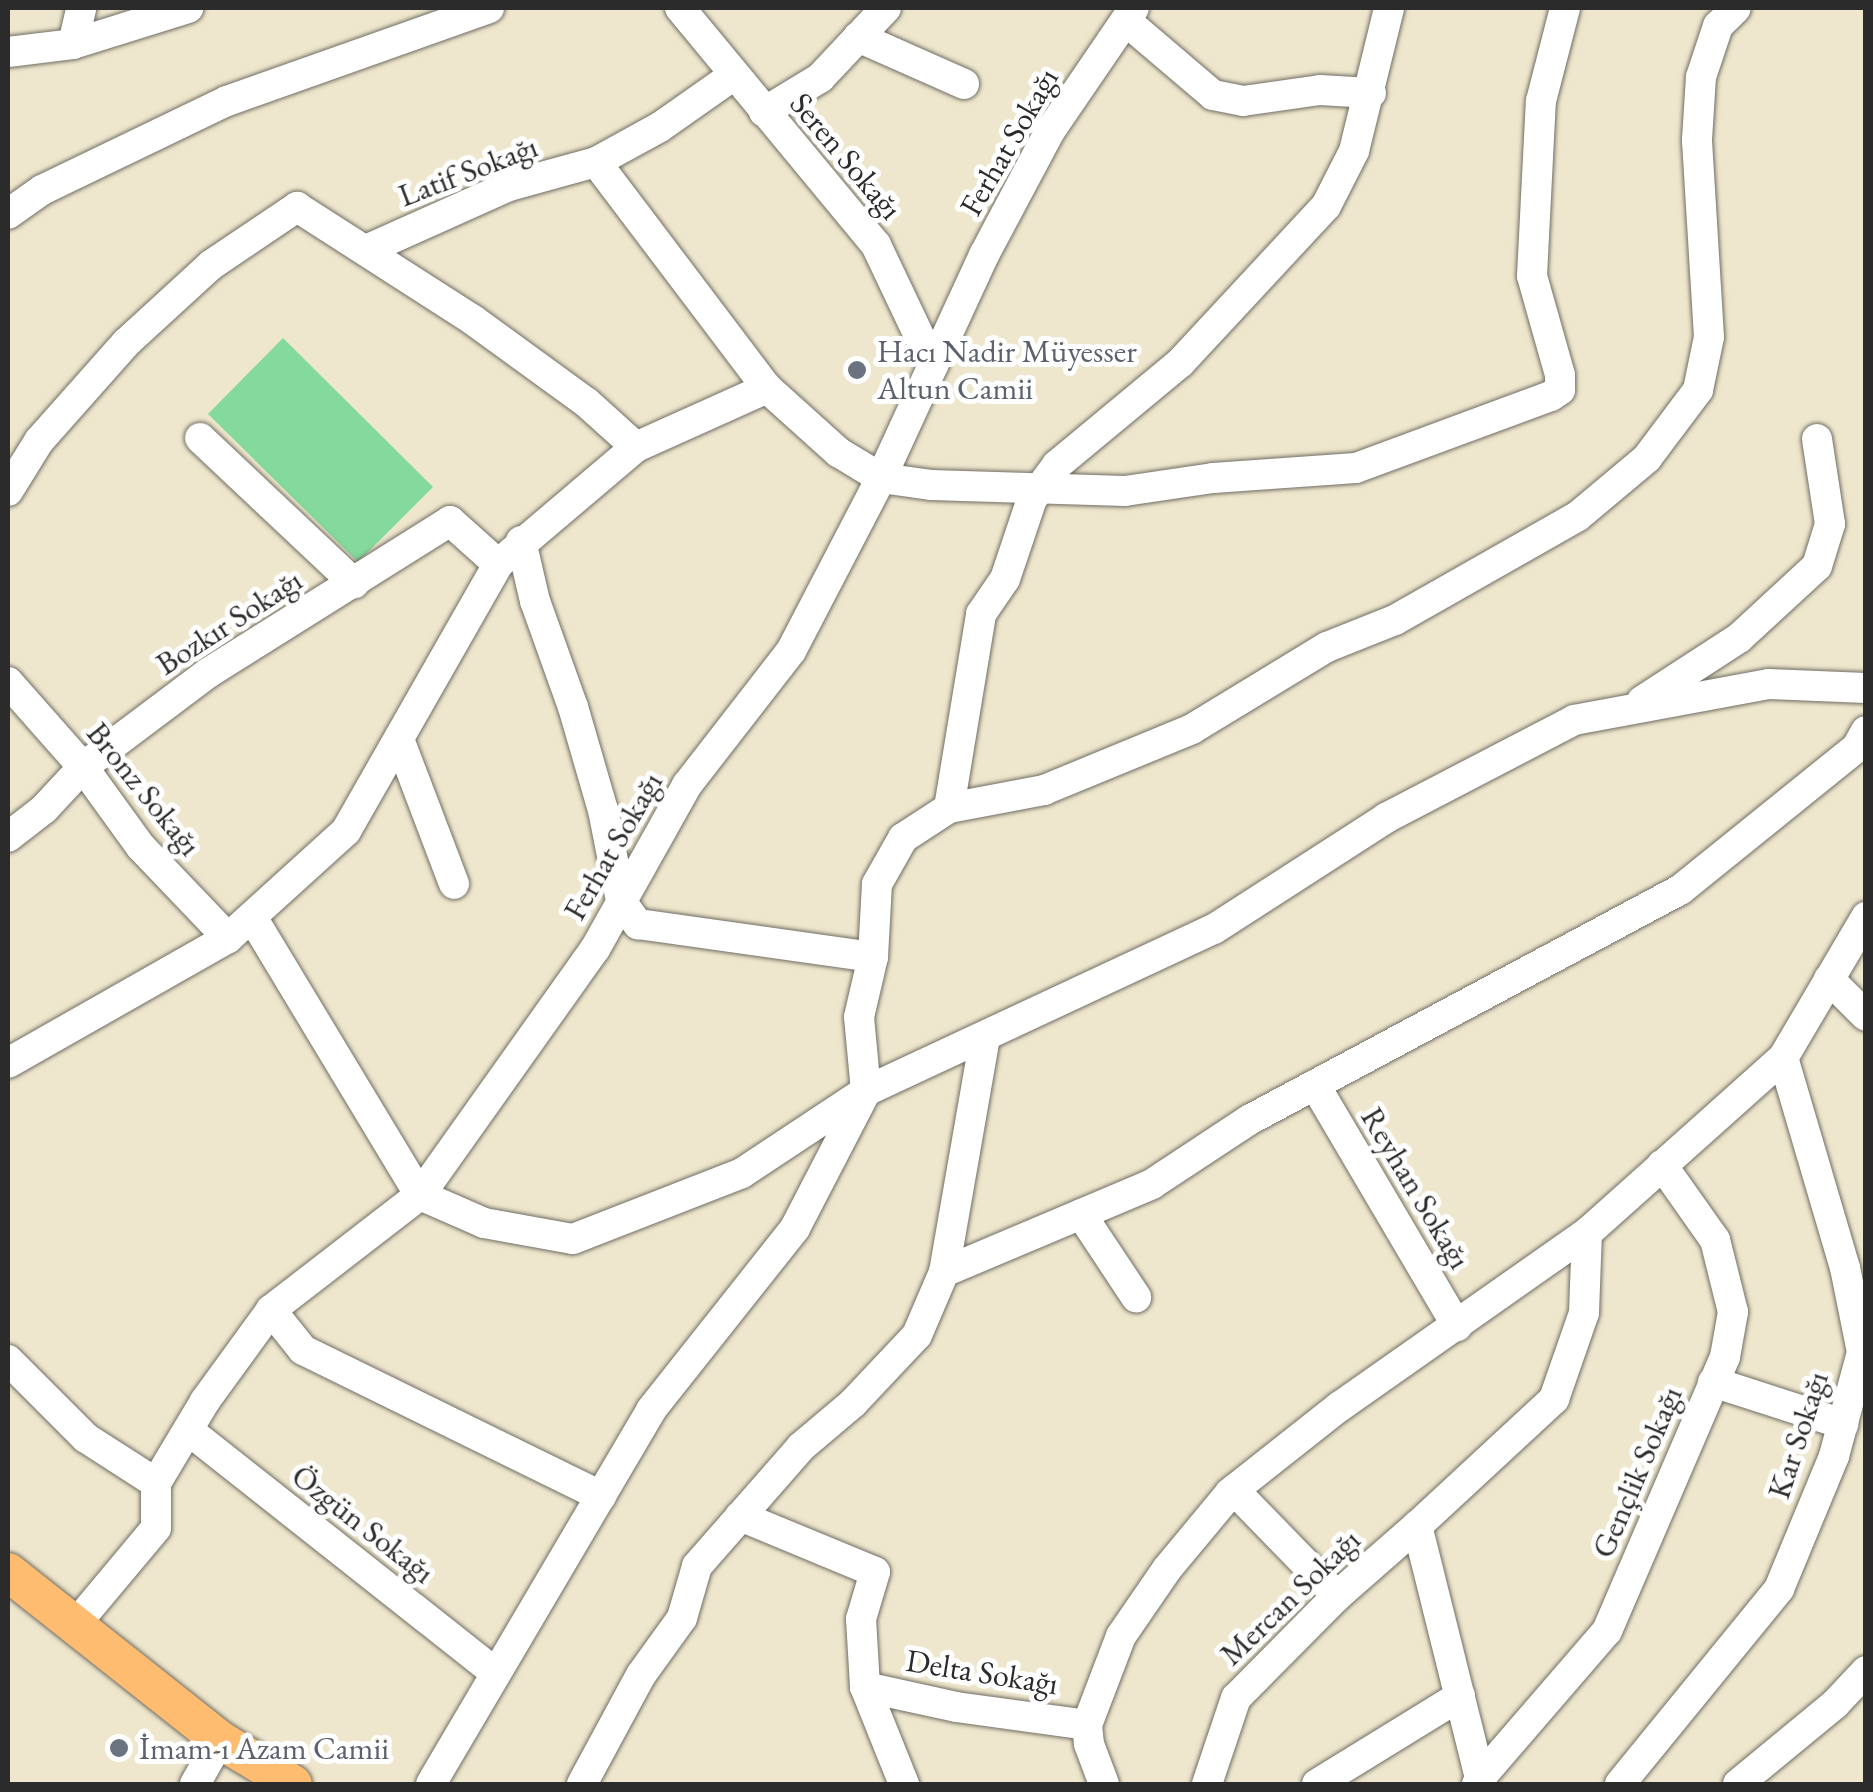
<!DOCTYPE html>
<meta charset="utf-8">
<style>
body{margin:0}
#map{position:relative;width:1873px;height:1792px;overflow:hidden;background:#efe7cd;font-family:"EB Garamond",serif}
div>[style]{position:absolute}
.green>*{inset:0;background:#84d99c}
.roads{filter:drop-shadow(0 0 2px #706d64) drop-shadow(0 0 2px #706d64)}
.minor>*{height:30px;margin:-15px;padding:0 15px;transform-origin:15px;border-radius:15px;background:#fff}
.major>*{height:38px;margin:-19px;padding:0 19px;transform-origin:19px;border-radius:19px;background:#fdbc70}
.dots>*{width:28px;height:28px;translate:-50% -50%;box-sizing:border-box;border:5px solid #fff;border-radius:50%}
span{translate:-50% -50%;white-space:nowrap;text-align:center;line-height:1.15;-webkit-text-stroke:10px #fff;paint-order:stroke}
.street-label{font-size:32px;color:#2b2b2b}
.worship-label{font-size:32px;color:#5b616d}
.left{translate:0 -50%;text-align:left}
.frame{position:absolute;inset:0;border:10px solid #2b2b2b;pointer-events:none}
</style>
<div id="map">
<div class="green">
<div style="clip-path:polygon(283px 338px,433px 487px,358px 562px,208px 414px)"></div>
</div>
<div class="roads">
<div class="minor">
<div style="left:680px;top:8px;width:308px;rotate:50.4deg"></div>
<div style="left:876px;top:245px;width:133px;rotate:64.6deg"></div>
<div style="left:1126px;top:21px;width:114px;rotate:40.4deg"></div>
<div style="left:1213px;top:95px;width:31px;rotate:11deg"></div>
<div style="left:1243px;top:101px;width:78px;rotate:-8.1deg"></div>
<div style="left:1320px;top:90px;width:51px;rotate:3.4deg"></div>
<div style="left:858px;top:37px;width:116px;rotate:23.9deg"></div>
<div style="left:73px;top:44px;width:37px;rotate:-77deg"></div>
<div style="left:8px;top:52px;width:65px;rotate:-7deg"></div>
<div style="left:73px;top:44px;width:121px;rotate:-17.4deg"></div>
<div style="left:734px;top:75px;width:90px;rotate:144.9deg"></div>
<div style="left:660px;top:127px;width:73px;rotate:151.3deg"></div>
<div style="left:596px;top:162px;width:283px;rotate:52.9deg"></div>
<div style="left:764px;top:112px;width:66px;rotate:-31.3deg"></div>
<div style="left:820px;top:78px;width:96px;rotate:-46.7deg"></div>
<div style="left:8px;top:214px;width:42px;rotate:-35.2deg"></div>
<div style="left:42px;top:190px;width:205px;rotate:-25.7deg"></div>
<div style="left:227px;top:101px;width:278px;rotate:-19.5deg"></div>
<div style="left:366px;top:250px;width:157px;rotate:-24.1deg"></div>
<div style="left:509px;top:186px;width:90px;rotate:-15.4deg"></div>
<div style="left:200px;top:438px;width:212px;rotate:43.3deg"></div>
<div style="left:8px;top:491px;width:59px;rotate:-58.2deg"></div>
<div style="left:39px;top:441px;width:132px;rotate:-48.4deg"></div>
<div style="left:127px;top:342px;width:114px;rotate:-42.5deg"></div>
<div style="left:211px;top:265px;width:104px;rotate:-34deg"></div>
<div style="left:297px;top:207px;width:209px;rotate:32.7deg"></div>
<div style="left:473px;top:320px;width:140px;rotate:36deg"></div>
<div style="left:586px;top:402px;width:67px;rotate:42deg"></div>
<div style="left:521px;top:541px;width:62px;rotate:76.9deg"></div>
<div style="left:535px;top:601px;width:113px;rotate:70.3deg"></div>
<div style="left:573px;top:707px;width:107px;rotate:73.8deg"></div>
<div style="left:603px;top:810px;width:93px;rotate:78.8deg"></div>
<div style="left:621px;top:901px;width:29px;rotate:54deg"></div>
<div style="left:638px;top:924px;width:237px;rotate:8deg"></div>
<div style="left:8px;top:682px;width:113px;rotate:48.6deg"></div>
<div style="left:83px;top:767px;width:99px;rotate:54.1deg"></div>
<div style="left:141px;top:847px;width:126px;rotate:46.3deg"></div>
<div style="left:1642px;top:701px;width:116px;rotate:-33deg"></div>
<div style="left:1739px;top:638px;width:106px;rotate:-42.7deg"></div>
<div style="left:1817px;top:566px;width:44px;rotate:-72.8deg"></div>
<div style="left:1830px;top:524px;width:86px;rotate:-98.7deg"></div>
<div style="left:399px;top:739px;width:155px;rotate:69.2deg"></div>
<div style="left:949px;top:808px;width:97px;rotate:-10.7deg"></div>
<div style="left:1044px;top:790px;width:160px;rotate:-22.4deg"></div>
<div style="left:1192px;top:729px;width:158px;rotate:-31.3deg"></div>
<div style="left:1327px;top:647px;width:73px;rotate:-21.7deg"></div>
<div style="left:1395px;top:620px;width:210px;rotate:-29.6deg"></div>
<div style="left:1578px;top:516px;width:90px;rotate:-40deg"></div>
<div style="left:1647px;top:458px;width:85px;rotate:-53.1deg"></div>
<div style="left:1698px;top:390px;width:54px;rotate:-78.3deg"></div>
<div style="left:1709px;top:337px;width:197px;rotate:-93.5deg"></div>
<div style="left:1697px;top:140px;width:63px;rotate:-86.4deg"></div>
<div style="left:1701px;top:77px;width:54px;rotate:-71.6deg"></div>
<div style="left:1718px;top:26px;width:25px;rotate:-45deg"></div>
<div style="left:8px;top:837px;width:46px;rotate:-37.9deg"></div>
<div style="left:44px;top:809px;width:57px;rotate:-47.1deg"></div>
<div style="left:83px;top:767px;width:156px;rotate:-36.9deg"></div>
<div style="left:208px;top:673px;width:286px;rotate:-32.1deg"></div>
<div style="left:450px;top:521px;width:64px;rotate:41.9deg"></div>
<div style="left:252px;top:917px;width:325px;rotate:58.9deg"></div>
<div style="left:420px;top:1195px;width:70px;rotate:23.6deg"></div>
<div style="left:484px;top:1223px;width:90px;rotate:10.2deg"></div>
<div style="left:573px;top:1239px;width:181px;rotate:-21.3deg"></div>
<div style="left:742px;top:1173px;width:149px;rotate:-33.5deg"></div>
<div style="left:866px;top:1091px;width:384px;rotate:-25deg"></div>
<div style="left:1214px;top:929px;width:205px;rotate:-32.8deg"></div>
<div style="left:1386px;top:818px;width:212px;rotate:-27.5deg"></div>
<div style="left:1574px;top:720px;width:198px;rotate:-10.5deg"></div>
<div style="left:1769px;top:684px;width:97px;rotate:2.4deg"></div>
<div style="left:1829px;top:979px;width:52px;rotate:45deg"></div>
<div style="left:8px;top:1063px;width:253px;rotate:-29.6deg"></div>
<div style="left:228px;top:938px;width:159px;rotate:-42.2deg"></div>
<div style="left:346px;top:831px;width:307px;rotate:-60.3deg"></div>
<div style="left:498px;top:564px;width:181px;rotate:-40.3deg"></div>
<div style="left:636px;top:447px;width:144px;rotate:-24.2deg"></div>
<div style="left:767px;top:388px;width:96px;rotate:42deg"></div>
<div style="left:838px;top:452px;width:50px;rotate:31.2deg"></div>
<div style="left:881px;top:478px;width:50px;rotate:8deg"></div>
<div style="left:931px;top:485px;width:194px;rotate:1.8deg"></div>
<div style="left:1125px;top:491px;width:89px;rotate:-8.4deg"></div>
<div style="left:1213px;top:478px;width:143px;rotate:-4deg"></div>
<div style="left:1356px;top:468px;width:208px;rotate:-20.3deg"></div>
<div style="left:1551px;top:396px;width:11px;rotate:-34deg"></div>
<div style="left:1560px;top:390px;width:15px;rotate:-90deg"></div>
<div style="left:1560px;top:375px;width:103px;rotate:-105.8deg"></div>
<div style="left:1532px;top:276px;width:175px;rotate:-87.1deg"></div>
<div style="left:1541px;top:101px;width:96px;rotate:-75.5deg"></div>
<div style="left:1315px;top:1085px;width:280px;rotate:59.5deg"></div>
<div style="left:1081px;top:1214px;width:100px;rotate:56.5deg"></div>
<div style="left:944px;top:1272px;width:226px;rotate:-22.9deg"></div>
<div style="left:1152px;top:1184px;width:116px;rotate:-33.4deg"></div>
<div style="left:1249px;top:1120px;width:489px;rotate:-28.1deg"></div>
<div style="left:1680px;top:890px;width:228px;rotate:-38.9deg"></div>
<div style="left:1857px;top:747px;width:18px;rotate:-61deg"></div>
<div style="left:271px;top:1310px;width:51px;rotate:51.3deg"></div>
<div style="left:303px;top:1350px;width:332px;rotate:26.1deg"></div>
<div style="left:8px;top:1360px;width:110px;rotate:45deg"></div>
<div style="left:86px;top:1438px;width:83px;rotate:32.7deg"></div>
<div style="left:156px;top:1483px;width:96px;rotate:-59.1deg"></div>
<div style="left:205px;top:1401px;width:112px;rotate:-54deg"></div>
<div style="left:271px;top:1310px;width:188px;rotate:-37.7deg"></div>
<div style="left:420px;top:1195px;width:302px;rotate:-54.6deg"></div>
<div style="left:595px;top:949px;width:188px;rotate:-60.7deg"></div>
<div style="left:687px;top:785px;width:170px;rotate:-52.2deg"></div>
<div style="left:791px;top:651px;width:195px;rotate:-62.5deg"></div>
<div style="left:881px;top:478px;width:246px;rotate:-65.2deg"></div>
<div style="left:984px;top:255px;width:140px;rotate:-62deg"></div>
<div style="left:1050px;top:131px;width:149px;rotate:-55.7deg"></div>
<div style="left:1713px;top:1382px;width:137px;rotate:17.9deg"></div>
<div style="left:188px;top:1430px;width:392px;rotate:38.3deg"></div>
<div style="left:1234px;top:1490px;width:148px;rotate:45.8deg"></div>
<div style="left:740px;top:1516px;width:146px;rotate:22.5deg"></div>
<div style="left:875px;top:1572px;width:49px;rotate:106.6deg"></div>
<div style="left:861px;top:1619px;width:68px;rotate:86.6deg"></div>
<div style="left:865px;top:1687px;width:105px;rotate:68.1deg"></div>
<div style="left:75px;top:1625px;width:126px;rotate:-50.1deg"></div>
<div style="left:156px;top:1528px;width:45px;rotate:-90deg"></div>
<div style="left:865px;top:1687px;width:93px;rotate:12.4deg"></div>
<div style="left:956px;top:1707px;width:132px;rotate:7.8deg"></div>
<div style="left:1480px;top:1778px;width:194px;rotate:-49.2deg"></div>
<div style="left:1607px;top:1631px;width:298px;rotate:-66.7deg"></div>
<div style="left:1725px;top:1357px;width:46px;rotate:-79.9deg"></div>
<div style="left:1733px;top:1312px;width:74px;rotate:-104deg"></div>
<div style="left:1715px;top:1240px;width:92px;rotate:-125.2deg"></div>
<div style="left:195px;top:1784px;width:51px;rotate:-60.4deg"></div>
<div style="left:431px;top:1784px;width:434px;rotate:-59.5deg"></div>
<div style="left:651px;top:1410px;width:232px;rotate:-51.6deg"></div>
<div style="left:795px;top:1228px;width:154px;rotate:-62.6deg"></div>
<div style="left:866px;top:1091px;width:74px;rotate:-95.4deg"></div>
<div style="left:859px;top:1017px;width:62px;rotate:-76.9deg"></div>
<div style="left:873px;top:957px;width:73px;rotate:-86.9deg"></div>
<div style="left:877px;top:884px;width:53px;rotate:-60.5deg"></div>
<div style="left:903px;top:838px;width:55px;rotate:-33.1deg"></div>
<div style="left:949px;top:808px;width:197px;rotate:-80.6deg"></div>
<div style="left:981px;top:614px;width:42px;rotate:-55.6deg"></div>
<div style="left:1005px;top:579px;width:84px;rotate:-71.4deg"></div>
<div style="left:1032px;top:499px;width:42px;rotate:-53.7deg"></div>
<div style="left:1057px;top:465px;width:160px;rotate:-39.7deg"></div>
<div style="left:1180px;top:363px;width:214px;rotate:-47.1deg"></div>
<div style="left:1326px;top:206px;width:62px;rotate:-63deg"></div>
<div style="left:1354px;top:151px;width:147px;rotate:-76.2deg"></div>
<div style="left:582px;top:1784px;width:124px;rotate:-61.6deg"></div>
<div style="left:641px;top:1675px;width:70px;rotate:-54.3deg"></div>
<div style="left:682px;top:1618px;width:54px;rotate:-73.9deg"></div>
<div style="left:697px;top:1566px;width:158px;rotate:-48.8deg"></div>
<div style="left:801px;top:1447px;width:68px;rotate:-40.2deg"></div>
<div style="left:853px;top:1403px;width:93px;rotate:-46.7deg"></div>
<div style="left:917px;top:1335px;width:69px;rotate:-66.8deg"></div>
<div style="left:944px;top:1272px;width:238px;rotate:-80.1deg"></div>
<div style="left:1104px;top:1784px;width:43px;rotate:-110.6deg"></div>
<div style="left:1089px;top:1744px;width:19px;rotate:-96deg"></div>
<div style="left:1087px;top:1725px;width:95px;rotate:-69.1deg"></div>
<div style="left:1121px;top:1636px;width:81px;rotate:-55.5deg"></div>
<div style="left:1167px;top:1569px;width:99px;rotate:-50.3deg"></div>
<div style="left:1230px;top:1493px;width:139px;rotate:-38.3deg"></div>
<div style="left:1339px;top:1407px;width:303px;rotate:-35.1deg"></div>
<div style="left:1207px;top:1784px;width:91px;rotate:-71.4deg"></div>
<div style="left:1236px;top:1698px;width:144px;rotate:-45.3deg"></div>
<div style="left:1337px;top:1596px;width:106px;rotate:-41.2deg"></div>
<div style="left:1317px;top:1784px;width:168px;rotate:-31.6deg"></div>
<div style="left:1477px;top:1784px;width:7px;rotate:-63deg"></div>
<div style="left:1480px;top:1778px;width:260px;rotate:-104deg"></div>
<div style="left:1417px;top:1526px;width:187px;rotate:-42.8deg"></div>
<div style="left:1554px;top:1399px;width:91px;rotate:-70.8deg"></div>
<div style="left:1584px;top:1313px;width:80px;rotate:-87.9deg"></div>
<div style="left:1587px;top:1233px;width:263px;rotate:-41.8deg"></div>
<div style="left:1783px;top:1058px;width:164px;rotate:-59.5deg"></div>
<div style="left:1620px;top:1784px;width:252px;rotate:-50.8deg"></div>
<div style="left:1779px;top:1589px;width:144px;rotate:-67.5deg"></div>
<div style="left:1834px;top:1456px;width:108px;rotate:-74.9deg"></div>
<div style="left:1862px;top:1352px;width:86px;rotate:-101.4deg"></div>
<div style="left:1845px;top:1268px;width:219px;rotate:-106.4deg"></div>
<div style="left:1738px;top:1784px;width:126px;rotate:-39.5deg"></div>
<div style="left:1835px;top:1704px;width:45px;rotate:-46.8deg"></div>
</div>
<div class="major">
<div style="left:8px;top:1572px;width:270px;rotate:38.4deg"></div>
<div style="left:220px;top:1740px;width:85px;rotate:31.1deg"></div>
</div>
</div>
<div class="dots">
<div style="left:857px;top:370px;background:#6b7280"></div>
<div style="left:119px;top:1748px;background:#6b7280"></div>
</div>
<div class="street-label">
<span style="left:1009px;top:142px;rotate:-60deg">Ferhat Sokağı</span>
<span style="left:846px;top:156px;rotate:50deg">Seren Sokağı</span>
<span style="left:468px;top:171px;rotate:-21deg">Latif Sokağı</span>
<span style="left:229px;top:622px;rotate:-33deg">Bozkır Sokağı</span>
<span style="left:144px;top:789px;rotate:51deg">Bronz Sokağı</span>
<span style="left:613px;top:846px;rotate:-60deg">Ferhat Sokağı</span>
<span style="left:1416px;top:1188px;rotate:59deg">Reyhan Sokağı</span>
<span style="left:1798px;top:1435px;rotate:-72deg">Kar Sokağı</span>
<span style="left:1637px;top:1472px;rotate:-67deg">Gençlik Sokağı</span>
<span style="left:363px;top:1524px;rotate:38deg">Özgün Sokağı</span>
<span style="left:1290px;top:1597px;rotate:-44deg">Mercan Sokağı</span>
<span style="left:982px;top:1672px;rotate:9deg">Delta Sokağı</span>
</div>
<div class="worship-label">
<span class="left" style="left:877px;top:370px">Hacı Nadir Müyesser<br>Altun Camii</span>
<span class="left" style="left:139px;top:1748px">İmam-ı Azam Camii</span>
</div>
<div class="frame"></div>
</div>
